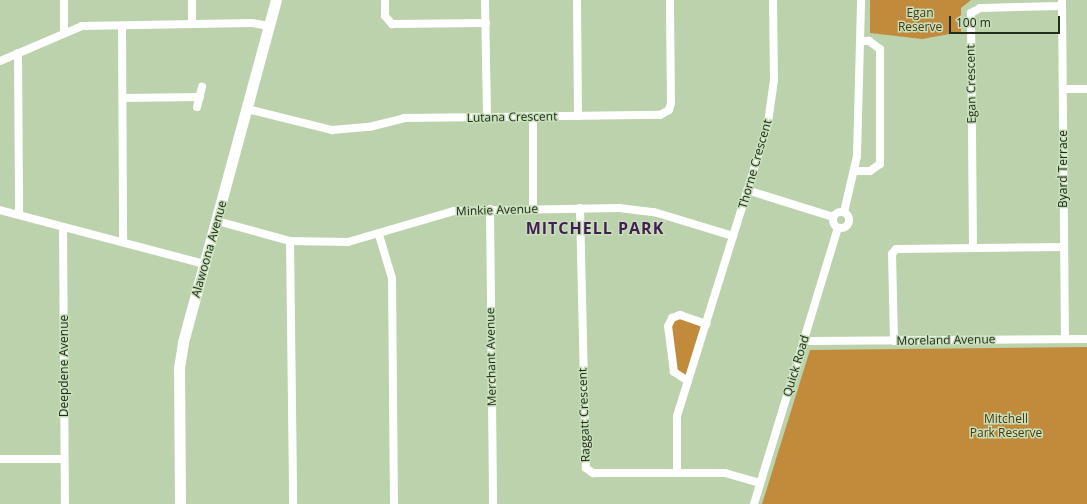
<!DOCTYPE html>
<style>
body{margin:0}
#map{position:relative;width:1087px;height:504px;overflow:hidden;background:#bbd2ad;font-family:"Open Sans",sans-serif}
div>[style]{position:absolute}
.green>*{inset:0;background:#c18b3b}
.street>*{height:8px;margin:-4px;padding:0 4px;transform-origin:4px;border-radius:4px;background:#fff}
.street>.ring{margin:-4px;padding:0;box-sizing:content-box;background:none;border:8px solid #fff;border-radius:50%}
.secondary>*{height:11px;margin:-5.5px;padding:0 5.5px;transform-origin:5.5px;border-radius:5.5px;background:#fff}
span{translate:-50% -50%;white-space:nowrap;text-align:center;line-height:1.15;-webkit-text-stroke:3px #c7dfb9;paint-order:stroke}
.park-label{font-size:12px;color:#4d3510}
.street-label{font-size:12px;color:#232b1d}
.district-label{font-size:16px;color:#431d54;font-weight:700;letter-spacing:1px}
.scale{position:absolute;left:949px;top:16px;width:111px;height:18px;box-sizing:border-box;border:2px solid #232b1d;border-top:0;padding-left:5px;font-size:12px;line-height:14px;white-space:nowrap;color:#232b1d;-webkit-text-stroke:3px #c7dfb9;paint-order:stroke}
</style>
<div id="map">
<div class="green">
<div style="clip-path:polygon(870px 0,971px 0,961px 8px,961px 32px,922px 39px,870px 33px)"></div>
<div style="clip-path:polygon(680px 317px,704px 324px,687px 377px,676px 371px,671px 328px,674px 320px)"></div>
<div style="clip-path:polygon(1087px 347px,1087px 504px,762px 504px,810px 350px)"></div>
</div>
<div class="street">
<div style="left:64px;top:0;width:33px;rotate:90deg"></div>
<div style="left:192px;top:0;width:24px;rotate:90deg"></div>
<div style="left:385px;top:0;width:16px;rotate:90deg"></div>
<div style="left:385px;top:16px;width:11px;rotate:49deg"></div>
<div style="left:392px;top:24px;width:94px;rotate:-0.6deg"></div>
<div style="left:485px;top:0;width:117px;rotate:89deg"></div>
<div style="left:577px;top:0;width:116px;rotate:89.5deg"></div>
<div style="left:1062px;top:0;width:339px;rotate:89.5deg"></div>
<div style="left:122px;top:26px;width:216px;rotate:89.7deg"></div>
<div style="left:18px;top:53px;width:161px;rotate:89.6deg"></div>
<div style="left:0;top:61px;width:89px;rotate:-23.1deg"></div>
<div style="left:82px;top:26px;width:170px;rotate:-1deg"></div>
<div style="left:252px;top:23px;width:17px;rotate:10deg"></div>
<div style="left:1063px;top:89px;width:24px"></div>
<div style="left:123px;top:98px;width:77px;rotate:-0.7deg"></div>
<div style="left:197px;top:107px;width:21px;rotate:-76deg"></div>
<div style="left:247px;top:109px;width:88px;rotate:13.9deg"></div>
<div style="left:332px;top:130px;width:37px;rotate:-5deg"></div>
<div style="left:369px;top:127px;width:36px;rotate:-14deg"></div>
<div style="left:404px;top:118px;width:256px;rotate:-0.7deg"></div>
<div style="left:660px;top:115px;width:10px;rotate:-29deg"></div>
<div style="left:669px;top:110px;width:7px;rotate:-74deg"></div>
<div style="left:671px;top:103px;width:103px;rotate:-90.6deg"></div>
<div style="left:533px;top:117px;width:92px;rotate:90deg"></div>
<div style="left:855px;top:171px;width:15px"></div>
<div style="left:870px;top:171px;width:12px;rotate:-35deg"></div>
<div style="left:880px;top:164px;width:115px;rotate:-90deg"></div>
<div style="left:880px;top:49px;width:14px;rotate:-144deg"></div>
<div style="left:869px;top:41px;width:9px;rotate:180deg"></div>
<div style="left:747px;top:190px;width:90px;rotate:17.4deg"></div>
<div style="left:580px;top:208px;width:260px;rotate:88.7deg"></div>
<div style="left:586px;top:468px;width:9px;rotate:36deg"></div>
<div style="left:593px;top:473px;width:132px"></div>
<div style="left:725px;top:473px;width:36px;rotate:16deg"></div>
<div style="left:490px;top:209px;width:295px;rotate:89.4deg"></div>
<div style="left:0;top:210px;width:211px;rotate:14.8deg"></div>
<div class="ring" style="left:833px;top:212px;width:8px;height:8px"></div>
<div style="left:844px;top:212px;width:57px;rotate:-76.9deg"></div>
<div style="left:857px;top:156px;width:156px;rotate:-88.5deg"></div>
<div style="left:217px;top:221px;width:76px;rotate:15.3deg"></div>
<div style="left:290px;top:241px;width:58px;rotate:1deg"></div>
<div style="left:348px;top:242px;width:110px;rotate:-16.3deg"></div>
<div style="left:454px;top:211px;width:165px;rotate:-1deg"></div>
<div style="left:619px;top:208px;width:35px;rotate:7deg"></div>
<div style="left:654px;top:212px;width:83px;rotate:16.9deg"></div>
<div style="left:63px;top:227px;width:277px;rotate:89.6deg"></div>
<div style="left:379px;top:235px;width:45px;rotate:73.2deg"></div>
<div style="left:392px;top:278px;width:226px;rotate:89.5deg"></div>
<div style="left:290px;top:241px;width:263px;rotate:89.3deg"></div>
<div style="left:973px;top:247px;width:234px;rotate:-90.5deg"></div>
<div style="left:971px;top:13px;width:10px;rotate:-29deg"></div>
<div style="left:980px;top:8px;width:82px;rotate:-1.4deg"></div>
<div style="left:804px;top:341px;width:283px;rotate:-0.4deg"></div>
<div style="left:894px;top:341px;width:87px;rotate:-91.3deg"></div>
<div style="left:892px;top:254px;width:6px;rotate:-51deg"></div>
<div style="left:896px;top:249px;width:168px;rotate:-0.7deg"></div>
<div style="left:688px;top:381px;width:17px;rotate:-147deg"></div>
<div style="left:674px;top:372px;width:46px;rotate:-97.4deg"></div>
<div style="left:668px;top:326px;width:9px;rotate:-63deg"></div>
<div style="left:672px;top:318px;width:9px;rotate:-21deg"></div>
<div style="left:680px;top:315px;width:28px;rotate:19deg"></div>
<div style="left:0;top:459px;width:64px"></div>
<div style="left:677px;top:472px;width:56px;rotate:-90deg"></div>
<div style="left:677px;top:416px;width:307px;rotate:-72.7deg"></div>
<div style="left:768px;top:123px;width:43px;rotate:-82.1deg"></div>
<div style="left:774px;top:80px;width:80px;rotate:-90.7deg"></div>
<div style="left:754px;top:504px;width:288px;rotate:-73.1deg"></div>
</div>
<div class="secondary">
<div style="left:180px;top:504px;width:136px;rotate:-90.4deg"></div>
<div style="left:179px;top:368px;width:26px;rotate:-81deg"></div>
<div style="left:183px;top:342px;width:354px;rotate:-74.8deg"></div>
</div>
<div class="park-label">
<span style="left:920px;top:20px">Egan<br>Reserve</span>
<span style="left:1006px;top:426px">Mitchell<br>Park Reserve</span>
</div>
<div class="street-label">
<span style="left:971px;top:84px;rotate:-91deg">Egan Crescent</span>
<span style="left:512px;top:117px;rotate:-1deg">Lutana Crescent</span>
<span style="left:755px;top:164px;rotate:-74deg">Thorne Crescent</span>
<span style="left:1063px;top:169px;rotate:-90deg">Byard Terrace</span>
<span style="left:497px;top:210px;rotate:-2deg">Minkie Avenue</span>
<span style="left:209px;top:249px;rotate:-74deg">Alawoona Avenue</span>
<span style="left:946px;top:340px;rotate:-1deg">Moreland Avenue</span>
<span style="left:491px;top:357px;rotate:-91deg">Merchant Avenue</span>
<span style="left:64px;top:366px;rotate:-90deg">Deepdene Avenue</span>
<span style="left:796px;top:366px;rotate:-73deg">Quick Road</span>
<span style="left:584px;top:415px;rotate:-92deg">Raggatt Crescent</span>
</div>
<div class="district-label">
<span style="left:595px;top:228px">MITCHELL PARK</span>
</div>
<div class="scale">100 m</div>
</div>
